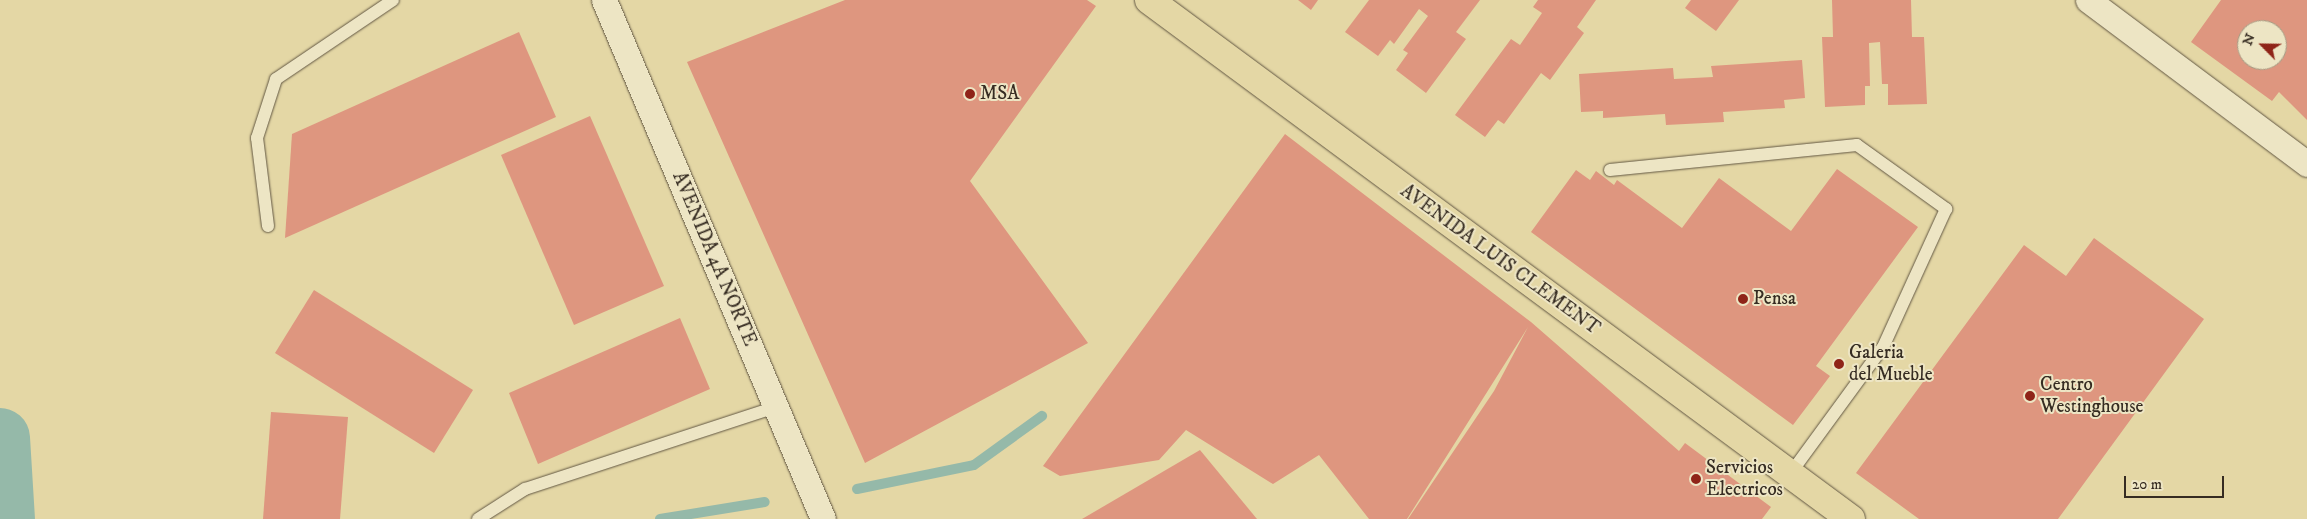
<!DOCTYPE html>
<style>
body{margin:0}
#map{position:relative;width:2307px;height:519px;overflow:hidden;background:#e4d7a5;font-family:"IM FELL DW Pica",serif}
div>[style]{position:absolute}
.stream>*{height:10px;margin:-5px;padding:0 5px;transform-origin:5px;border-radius:5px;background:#95b9a9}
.river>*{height:60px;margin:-30px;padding:0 30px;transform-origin:30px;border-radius:30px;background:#95b9a9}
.building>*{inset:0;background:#de967f}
.roads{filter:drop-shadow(0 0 1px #625743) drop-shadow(0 0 1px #625743)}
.lane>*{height:12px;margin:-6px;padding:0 6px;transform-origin:6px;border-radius:6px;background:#ede5c4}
.street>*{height:25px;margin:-12.5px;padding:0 12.5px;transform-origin:12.5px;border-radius:12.5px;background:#ede5c4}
.primary>*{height:28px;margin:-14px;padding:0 14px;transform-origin:14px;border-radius:14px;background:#e4d7a5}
.dots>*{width:14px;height:14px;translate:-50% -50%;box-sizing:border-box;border:2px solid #ede5c4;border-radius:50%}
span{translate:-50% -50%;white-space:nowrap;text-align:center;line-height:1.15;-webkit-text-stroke:4px #ede5c4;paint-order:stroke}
.poi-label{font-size:19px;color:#362c22}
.left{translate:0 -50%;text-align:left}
.street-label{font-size:19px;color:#362c22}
.north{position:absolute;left:2237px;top:20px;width:50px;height:50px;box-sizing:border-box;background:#ede5c4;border:1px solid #a49b83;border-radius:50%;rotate:293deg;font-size:14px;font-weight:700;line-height:20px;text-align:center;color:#362c22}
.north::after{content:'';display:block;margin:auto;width:18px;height:22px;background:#8f2418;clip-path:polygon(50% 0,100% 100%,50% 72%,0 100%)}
.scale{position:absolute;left:2124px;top:476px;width:100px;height:22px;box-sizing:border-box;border:2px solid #362c22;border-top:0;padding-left:6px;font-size:15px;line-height:18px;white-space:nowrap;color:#362c22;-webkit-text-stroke:4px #ede5c4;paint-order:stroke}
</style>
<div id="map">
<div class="stream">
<div style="left:857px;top:489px;width:119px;rotate:-11.6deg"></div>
<div style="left:974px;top:465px;width:84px;rotate:-35.8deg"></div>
<div style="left:660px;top:519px;width:106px;rotate:-9.2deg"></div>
</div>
<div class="river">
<div style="left:0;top:438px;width:81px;rotate:86.5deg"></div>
</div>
<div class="building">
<div style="clip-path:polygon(845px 0,1087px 0,1096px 6px,970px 181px,1088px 343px,865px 463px,687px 62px)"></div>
<div style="clip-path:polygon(1298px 0,1318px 0,1311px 10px)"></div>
<div style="clip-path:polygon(1369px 0,1480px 0,1456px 32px,1466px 39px,1426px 93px,1396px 70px,1408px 53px,1403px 50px,1428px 16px,1419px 9px,1394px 44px,1390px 40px,1378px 56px,1345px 32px)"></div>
<div style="clip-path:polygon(1538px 0,1596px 0,1577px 27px,1584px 33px,1550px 80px,1541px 73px,1504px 124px,1498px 120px,1485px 137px,1455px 115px,1511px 39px,1520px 45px,1542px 13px,1533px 7px)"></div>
<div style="clip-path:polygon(1691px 0,1739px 0,1716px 31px,1685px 8px)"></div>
<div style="clip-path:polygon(1832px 0,1911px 0,1912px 37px,1924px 37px,1927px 104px,1888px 105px,1888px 84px,1882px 84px,1880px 42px,1869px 43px,1870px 86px,1865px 86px,1865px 105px,1825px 107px,1822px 37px,1833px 37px)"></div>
<div style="clip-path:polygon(evenodd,2221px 0,2307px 0,2307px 120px,2279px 92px,2272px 101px,2191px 42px,2221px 0,2247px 30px,2277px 30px,2277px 60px,2247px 60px,2247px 30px)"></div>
<div style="clip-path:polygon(519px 32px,556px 117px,285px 238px,292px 134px)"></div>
<div style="clip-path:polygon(1802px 60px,1805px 98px,1784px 100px,1785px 108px,1723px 112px,1724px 122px,1666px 125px,1665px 114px,1603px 118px,1603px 111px,1581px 112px,1579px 74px,1673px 68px,1674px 79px,1713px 77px,1711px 66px)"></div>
<div style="clip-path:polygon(590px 116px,664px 286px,574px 325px,501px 155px)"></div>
<div style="clip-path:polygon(1285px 134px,1531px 322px,1679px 451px,1685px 443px,1771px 507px,1762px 519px,1408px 519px,1494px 391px,1528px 327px,1407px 519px,1369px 519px,1319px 455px,1273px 484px,1186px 430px,1159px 460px,1060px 476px,1043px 466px)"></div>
<div style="clip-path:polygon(1837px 169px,1918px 227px,1816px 366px,1830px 376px,1793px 425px,1531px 232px,1576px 170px,1590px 180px,1596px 171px,1614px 185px,1617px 180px,1682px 228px,1719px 178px,1791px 231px)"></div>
<div style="clip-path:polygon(2094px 238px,2204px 319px,2058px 519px,1919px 519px,1856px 473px,2024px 245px,2066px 276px)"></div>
<div style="clip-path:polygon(314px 290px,473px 390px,434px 453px,275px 353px)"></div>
<div style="clip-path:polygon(680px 318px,710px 389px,538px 464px,509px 393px)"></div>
<div style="clip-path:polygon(271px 412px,348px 417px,340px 519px,263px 519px)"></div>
<div style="clip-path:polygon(1200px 450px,1257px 519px,1082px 519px)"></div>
</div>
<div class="roads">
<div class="lane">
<div style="left:1610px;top:170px;width:248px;rotate:-5.8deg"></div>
<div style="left:1857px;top:145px;width:110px;rotate:35.7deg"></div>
<div style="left:1946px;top:209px;width:152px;rotate:114.5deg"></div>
<div style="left:1883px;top:347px;width:157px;rotate:126.2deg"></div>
<div style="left:268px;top:226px;width:89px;rotate:-97.1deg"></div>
<div style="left:257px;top:138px;width:62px;rotate:-72.1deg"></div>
<div style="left:276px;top:79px;width:141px;rotate:-34deg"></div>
<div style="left:478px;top:519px;width:56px;rotate:-32.6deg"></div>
<div style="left:525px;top:489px;width:264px;rotate:-18.1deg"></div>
</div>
<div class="street">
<div style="left:604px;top:0;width:563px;rotate:67.12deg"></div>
<div style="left:2088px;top:0;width:274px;rotate:36.8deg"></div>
</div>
<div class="primary">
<div style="left:1149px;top:0;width:873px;rotate:36.48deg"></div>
</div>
</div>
<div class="dots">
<div style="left:970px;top:94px;background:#8f2418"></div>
<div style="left:1743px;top:299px;background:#8f2418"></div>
<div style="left:1839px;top:364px;background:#8f2418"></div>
<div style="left:2030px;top:396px;background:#8f2418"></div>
<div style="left:1696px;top:479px;background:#8f2418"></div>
</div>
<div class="poi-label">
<span class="left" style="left:980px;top:94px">MSA</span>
<span class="left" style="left:1753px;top:299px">Pensa</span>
<span class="left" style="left:1849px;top:364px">Galeria<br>del Mueble</span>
<span class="left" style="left:2040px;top:396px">Centro<br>Westinghouse</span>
<span class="left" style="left:1706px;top:479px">Servicios<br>Electricos</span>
</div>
<div class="street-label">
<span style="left:714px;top:259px;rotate:67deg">AVENIDA 4A NORTE</span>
<span style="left:1500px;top:260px;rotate:36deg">AVENIDA LUIS CLEMENT</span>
</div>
<div class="north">N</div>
<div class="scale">20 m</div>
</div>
